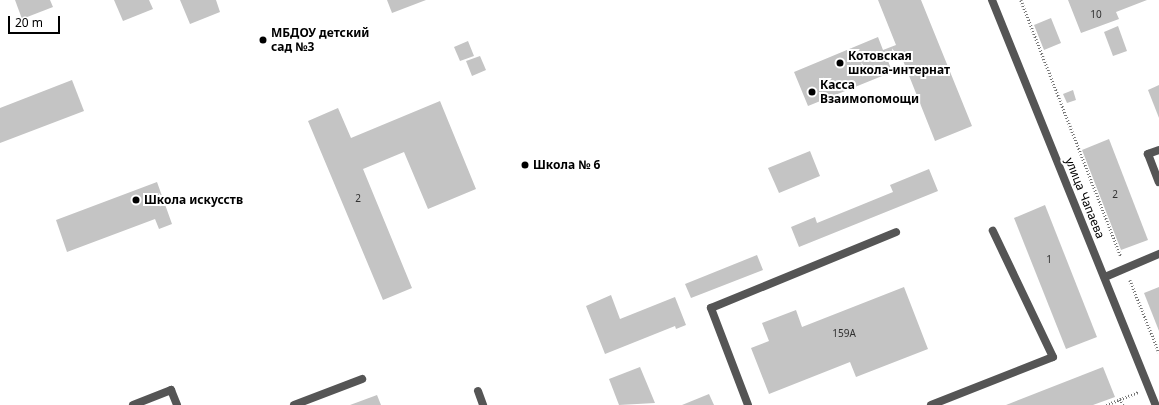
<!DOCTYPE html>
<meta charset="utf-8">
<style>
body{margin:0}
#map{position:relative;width:1159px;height:405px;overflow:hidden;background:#fff;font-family:"Noto Sans",sans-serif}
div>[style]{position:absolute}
.building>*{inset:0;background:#c4c4c4}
.path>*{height:2.5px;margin-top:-1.25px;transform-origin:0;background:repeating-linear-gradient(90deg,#777 0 1px,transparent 0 3px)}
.service>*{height:8px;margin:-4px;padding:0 4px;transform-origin:4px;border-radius:4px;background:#555}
.tertiary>*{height:8px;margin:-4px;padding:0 4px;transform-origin:4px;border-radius:4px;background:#555}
.dots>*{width:11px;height:11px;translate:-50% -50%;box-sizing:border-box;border:2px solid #fff;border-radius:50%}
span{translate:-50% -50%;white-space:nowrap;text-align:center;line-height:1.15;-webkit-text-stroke:4px #fff;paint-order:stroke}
.number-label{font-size:10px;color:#313131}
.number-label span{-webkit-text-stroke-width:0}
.poi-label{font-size:12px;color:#000;font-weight:700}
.left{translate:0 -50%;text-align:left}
.street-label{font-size:12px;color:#000}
.scale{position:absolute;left:8px;top:16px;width:52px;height:18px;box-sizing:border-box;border:2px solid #000;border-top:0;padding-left:5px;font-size:12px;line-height:14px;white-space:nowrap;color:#000;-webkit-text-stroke:3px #fff;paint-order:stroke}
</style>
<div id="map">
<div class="building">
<div style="clip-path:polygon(15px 0,50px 0,53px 7px,22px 19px)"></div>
<div style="clip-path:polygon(114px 0,149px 0,153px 9px,123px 21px)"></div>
<div style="clip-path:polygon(180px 0,216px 0,220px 12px,190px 24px)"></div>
<div style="clip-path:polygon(387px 0,426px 0,392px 13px)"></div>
<div style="clip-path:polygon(878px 0,921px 0,972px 126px,935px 141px,900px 53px,887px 58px,892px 72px,808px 106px,794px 72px,878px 37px,883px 50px,896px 45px)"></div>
<div style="clip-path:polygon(1068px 0,1147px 0,1116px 12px,1119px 19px,1081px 33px)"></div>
<div style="clip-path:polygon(1051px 18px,1061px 43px,1044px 50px,1034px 25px)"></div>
<div style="clip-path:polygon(1118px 26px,1127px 51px,1113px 56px,1104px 32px)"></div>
<div style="clip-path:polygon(468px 41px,474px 56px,460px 61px,454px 47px)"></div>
<div style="clip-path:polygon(480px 56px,486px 70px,472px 76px,466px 61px)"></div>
<div style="clip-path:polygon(72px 80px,84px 111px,0 143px,0 108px)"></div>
<div style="clip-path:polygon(1159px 85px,1159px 118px,1148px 90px)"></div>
<div style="clip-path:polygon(1073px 90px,1076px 100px,1067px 103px,1063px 94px)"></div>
<div style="clip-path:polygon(440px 101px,476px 189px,428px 209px,404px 152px,363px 169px,412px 288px,383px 300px,308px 121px,338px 108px,351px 138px)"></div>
<div style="clip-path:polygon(1109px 139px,1148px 240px,1121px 250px,1082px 150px)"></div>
<div style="clip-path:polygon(810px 151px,820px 176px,779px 193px,768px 168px)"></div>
<div style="clip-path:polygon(929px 169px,938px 191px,799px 247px,791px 227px,815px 217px,817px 223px,893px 192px,890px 185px)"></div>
<div style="clip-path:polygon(157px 182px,172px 224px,159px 229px,155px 219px,67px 252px,56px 220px)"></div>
<div style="clip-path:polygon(1045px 205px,1097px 337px,1066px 349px,1014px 218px)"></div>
<div style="clip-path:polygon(757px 255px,763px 270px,691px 298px,685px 284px)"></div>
<div style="clip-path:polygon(904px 287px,928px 349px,856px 377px,850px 362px,769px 394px,751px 348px,769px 341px,762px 323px,796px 310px,802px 327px)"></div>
<div style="clip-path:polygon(1159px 287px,1159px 331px,1144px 293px)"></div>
<div style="clip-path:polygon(611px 295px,620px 319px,675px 297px,686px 325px,676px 329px,675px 326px,605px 354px,586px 306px)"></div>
<div style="clip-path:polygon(640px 367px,655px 403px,619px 405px,609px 379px)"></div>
<div style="clip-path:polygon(1103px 367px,1115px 397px,1093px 405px,1006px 405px)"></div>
<div style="clip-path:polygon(709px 394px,714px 405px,682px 405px)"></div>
<div style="clip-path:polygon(377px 395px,381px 405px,350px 405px)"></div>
</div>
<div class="path">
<div style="left:1021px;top:0;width:275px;rotate:68.7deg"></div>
<div style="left:1130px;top:280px;width:78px;rotate:68.1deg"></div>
<div style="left:1120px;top:399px;width:7px;rotate:63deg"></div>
<div style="left:1106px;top:405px;width:35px;rotate:-22deg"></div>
</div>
<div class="service">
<div style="left:1159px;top:150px;width:12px;rotate:160deg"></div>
<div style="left:1148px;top:154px;width:30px;rotate:69deg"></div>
<div style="left:1105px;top:277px;width:59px;rotate:-23.1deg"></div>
<div style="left:478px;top:391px;width:15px;rotate:70deg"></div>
<div style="left:133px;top:405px;width:41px;rotate:-21.5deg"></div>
<div style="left:171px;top:390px;width:16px;rotate:68deg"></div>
<div style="left:294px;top:405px;width:73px;rotate:-20.9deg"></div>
<div style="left:748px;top:405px;width:104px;rotate:-110.9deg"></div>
<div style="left:711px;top:308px;width:200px;rotate:-22.3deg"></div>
<div style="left:931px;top:405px;width:131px;rotate:-21.5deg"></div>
<div style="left:1053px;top:357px;width:140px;rotate:-115.5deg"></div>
</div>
<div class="tertiary">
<div style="left:992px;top:0;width:437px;rotate:68deg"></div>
</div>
<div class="dots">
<div style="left:263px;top:40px;background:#000"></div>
<div style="left:840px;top:63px;background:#000"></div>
<div style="left:812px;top:92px;background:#000"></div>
<div style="left:525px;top:165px;background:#000"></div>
<div style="left:136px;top:200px;background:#000"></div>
</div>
<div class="number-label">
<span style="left:1096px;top:15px">10</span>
<span style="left:1115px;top:195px">2</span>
<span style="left:358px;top:199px">2</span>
<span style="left:1049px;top:260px">1</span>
<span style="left:844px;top:334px">159А</span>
</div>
<div class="poi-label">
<span class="left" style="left:271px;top:40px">МБДОУ детский<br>сад №3</span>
<span class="left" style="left:848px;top:63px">Котовская<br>школа-интернат</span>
<span class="left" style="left:820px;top:92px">Касса<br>Взаимопомощи</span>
<span class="left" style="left:533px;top:165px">Школа № 6</span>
<span class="left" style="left:144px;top:200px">Школа искусств</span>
</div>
<div class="street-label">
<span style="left:1085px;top:198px;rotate:68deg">улица Чапаева</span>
</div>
<div class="scale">20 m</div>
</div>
